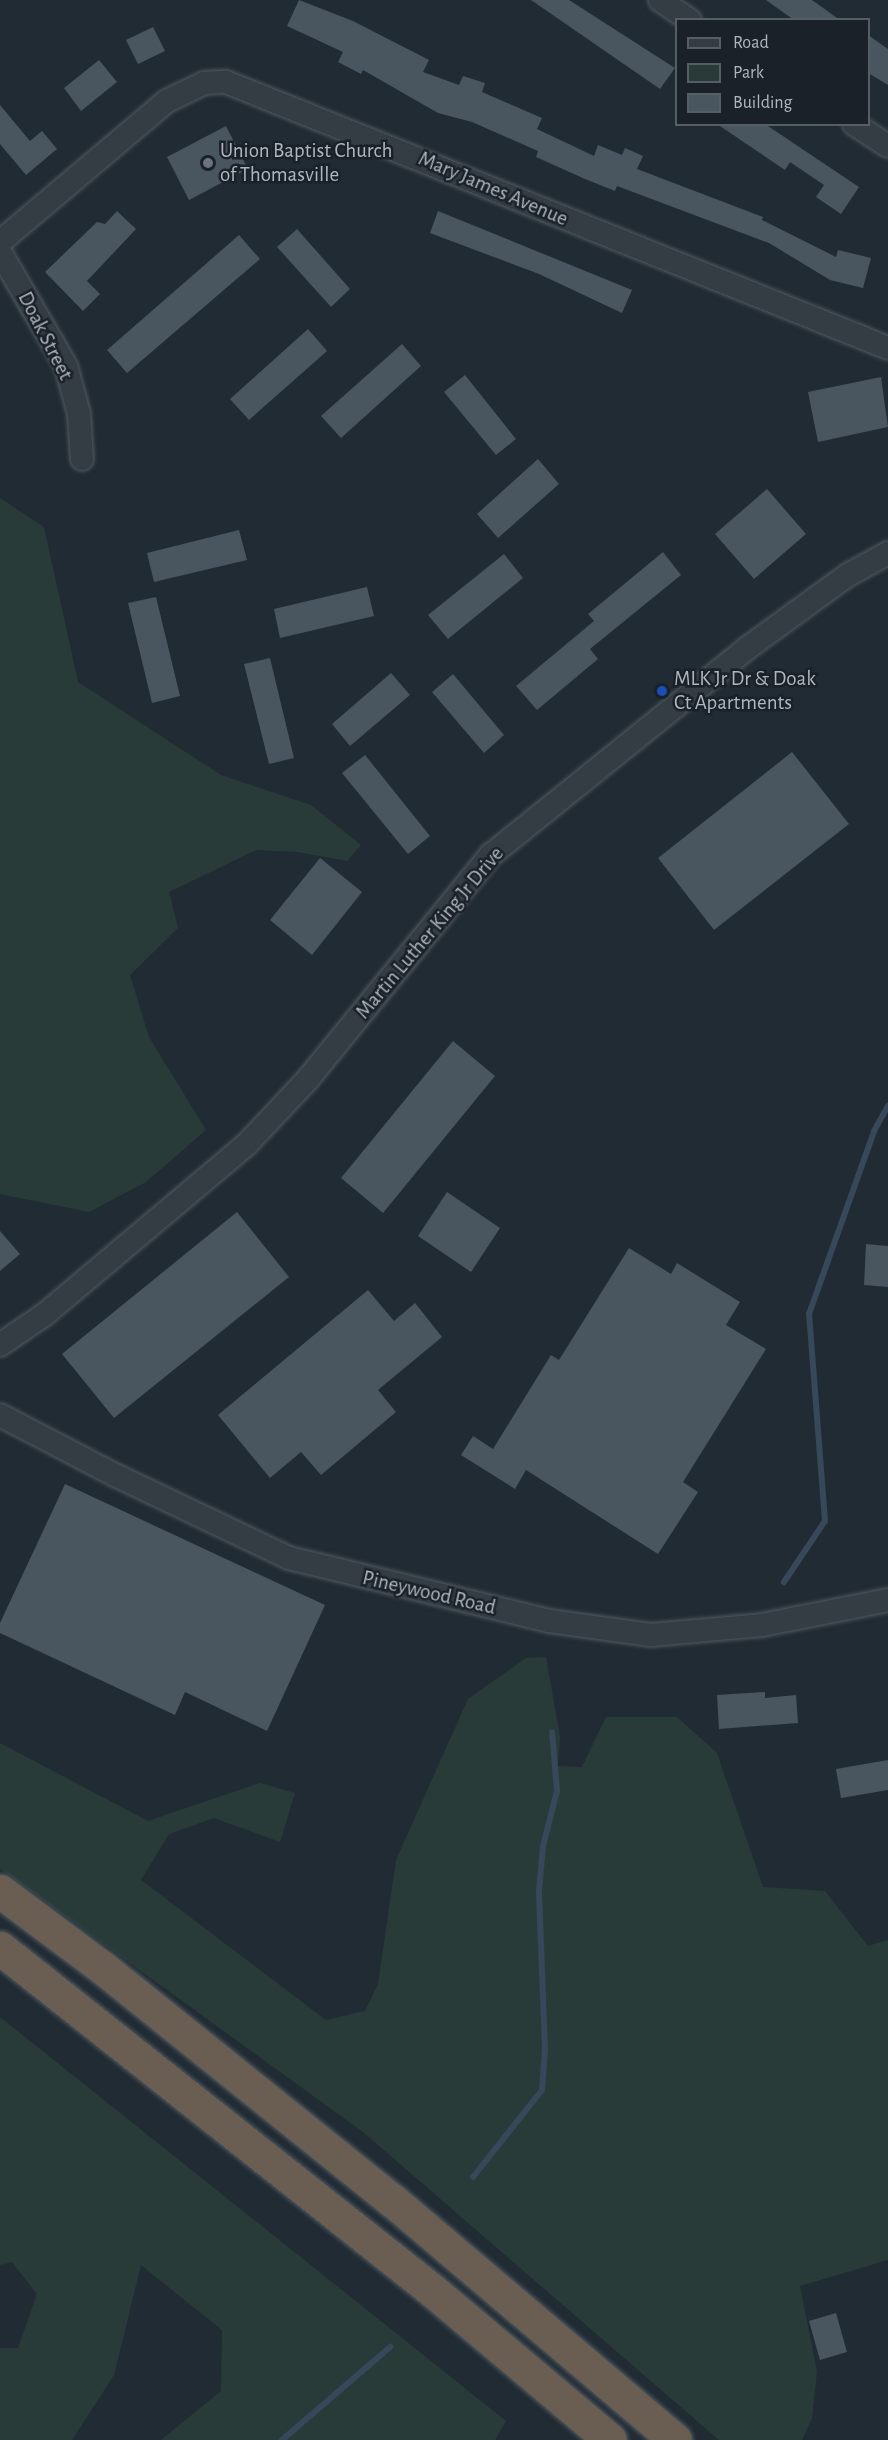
<!DOCTYPE html>
<style>
body{margin:0}
#map{position:relative;width:888px;height:2440px;overflow:hidden;background:#212b33;font-family:"Alegreya Sans",sans-serif}
div>[style]{position:absolute}
.green>*{inset:0;background:#293b39}
.stream>*{height:6px;margin:-3px;padding:0 3px;transform-origin:3px;border-radius:3px;background:#364859}
.building>*{inset:0;background:#49555f}
.roads{filter:drop-shadow(0 0 2px #515a62) drop-shadow(0 0 2px #515a62)}
.minor>*{height:22px;margin:-11px;padding:0 11px;transform-origin:11px;border-radius:11px;background:#343c44}
.highway>*{height:33px;margin:-16.5px;padding:0 16.5px;transform-origin:16.5px;border-radius:16.5px;background:#6a5e52}
.dots>*{width:16px;height:16px;translate:-50% -50%;box-sizing:border-box;border:3px solid #1a2129;border-radius:50%}
span{translate:-50% -50%;white-space:nowrap;text-align:center;line-height:1.15;-webkit-text-stroke:5px #1a2129;paint-order:stroke}
.poi-label{font-size:21px;color:#aeb7c1}
.left{translate:0 -50%;text-align:left}
.street-label{font-size:21px;color:#aeb7c1}
.legend{position:absolute;left:675px;top:18px;width:195px;height:108px;box-sizing:border-box;background:#1a2129;border:2px solid #555d66;margin:0;padding:8px 10px;list-style:none;font-size:18px;color:#aeb7c1}
.legend li{display:flex;align-items:center;gap:12px;height:30px}
.legend b{width:30px;border:2px solid #555d66}
</style>
<div id="map">
<div class="green">
<div style="clip-path:polygon(0 498px,44px 527px,78px 682px,221px 775px,311px 805px,361px 845px,347px 861px,298px 852px,256px 850px,169px 892px,178px 928px,130px 975px,149px 1037px,206px 1130px,146px 1182px,89px 1212px,0 1194px)"></div>
<div style="clip-path:polygon(546px 1657px,560px 1737px,558px 1766px,582px 1767px,606px 1717px,677px 1717px,717px 1753px,763px 1887px,825px 1891px,868px 1946px,888px 1940px,888px 2260px,800px 2286px,817px 2372px,812px 2418px,802px 2440px,719px 2440px,363px 2132px,0 1869px,0 1743px,148px 1821px,260px 1783px,295px 1793px,280px 1842px,214px 1818px,169px 1834px,141px 1880px,326px 2020px,365px 2011px,378px 1984px,396px 1860px,468px 1699px,526px 1658px)"></div>
<div style="clip-path:polygon(0 2017px,506px 2421px,495px 2440px,161px 2440px,221px 2391px,222px 2330px,141px 2265px,114px 2375px,72px 2440px,0 2440px,0 2348px,18px 2348px,37px 2294px,12px 2262px,0 2265px)"></div>
</div>
<div class="stream">
<div style="left:784px;top:1582px;width:73px;rotate:-56.1deg"></div>
<div style="left:825px;top:1521px;width:208px;rotate:-94.4deg"></div>
<div style="left:809px;top:1314px;width:194px;rotate:-70.4deg"></div>
<div style="left:874px;top:1131px;width:29px;rotate:-61deg"></div>
<div style="left:473px;top:2177px;width:111px;rotate:-51.6deg"></div>
<div style="left:542px;top:2090px;width:41px;rotate:-85.8deg"></div>
<div style="left:545px;top:2049px;width:158px;rotate:-92.2deg"></div>
<div style="left:539px;top:1891px;width:45px;rotate:-84.9deg"></div>
<div style="left:543px;top:1846px;width:57px;rotate:-75.7deg"></div>
<div style="left:557px;top:1791px;width:59px;rotate:-94.8deg"></div>
<div style="left:282px;top:2440px;width:143px;rotate:-40.7deg"></div>
</div>
<div class="building">
<div style="clip-path:polygon(299px 0,353px 21px,429px 60px,423px 72px,459px 85px,463px 76px,485px 83px,482px 92px,542px 118px,537px 129px,594px 156px,598px 145px,622px 155px,625px 148px,643px 156px,637px 169px,763px 217px,762px 220px,836px 257px,838px 250px,871px 258px,863px 288px,830px 280px,769px 243px,617px 186px,615px 191px,585px 179px,536px 157px,538px 151px,472px 122px,438px 113px,363px 70px,361px 74px,338px 62px,343px 52px,287px 26px)"></div>
<div style="clip-path:polygon(531px 0,569px 0,675px 68px,660px 89px)"></div>
<div style="clip-path:polygon(766px 0,812px 0,840px 20px,794px 20px)"></div>
<div style="clip-path:polygon(153px 27px,165px 51px,138px 64px,126px 40px)"></div>
<div style="clip-path:polygon(868px 35px,888px 49px,888px 85px,868px 73px)"></div>
<div style="clip-path:polygon(99px 60px,117px 82px,81px 111px,64px 88px)"></div>
<div style="clip-path:polygon(0 105px,30px 141px,42px 131px,57px 149px,26px 175px,0 144px)"></div>
<div style="clip-path:polygon(717px 124px,765px 124px,859px 187px,841px 214px,816px 197px,824px 185px,790px 162px,785px 170px)"></div>
<div style="clip-path:polygon(226px 126px,248px 169px,189px 200px,167px 157px)"></div>
<div style="clip-path:polygon(117px 211px,136px 229px,87px 281px,100px 294px,83px 311px,45px 272px,97px 222px,105px 224px)"></div>
<div style="clip-path:polygon(438px 211px,632px 290px,622px 313px,539px 274px,430px 233px)"></div>
<div style="clip-path:polygon(297px 229px,350px 289px,331px 307px,277px 247px)"></div>
<div style="clip-path:polygon(239px 235px,260px 259px,127px 373px,107px 350px)"></div>
<div style="clip-path:polygon(308px 329px,327px 351px,249px 420px,230px 399px)"></div>
<div style="clip-path:polygon(402px 344px,421px 366px,341px 438px,321px 416px)"></div>
<div style="clip-path:polygon(465px 375px,516px 439px,496px 455px,444px 392px)"></div>
<div style="clip-path:polygon(881px 377px,888px 427px,818px 442px,808px 392px)"></div>
<div style="clip-path:polygon(538px 459px,559px 484px,498px 538px,477px 514px)"></div>
<div style="clip-path:polygon(767px 489px,806px 534px,754px 579px,715px 534px)"></div>
<div style="clip-path:polygon(239px 530px,247px 560px,154px 582px,147px 553px)"></div>
<div style="clip-path:polygon(663px 552px,681px 575px,590px 649px,598px 659px,537px 710px,516px 686px,594px 621px,588px 614px)"></div>
<div style="clip-path:polygon(504px 554px,523px 578px,448px 639px,428px 615px)"></div>
<div style="clip-path:polygon(367px 587px,374px 616px,280px 638px,274px 609px)"></div>
<div style="clip-path:polygon(156px 597px,180px 696px,152px 703px,128px 603px)"></div>
<div style="clip-path:polygon(270px 658px,294px 758px,269px 764px,244px 664px)"></div>
<div style="clip-path:polygon(391px 673px,410px 695px,350px 746px,332px 724px)"></div>
<div style="clip-path:polygon(453px 674px,504px 735px,484px 753px,432px 692px)"></div>
<div style="clip-path:polygon(792px 752px,849px 824px,714px 930px,658px 858px)"></div>
<div style="clip-path:polygon(365px 755px,430px 836px,408px 854px,342px 773px)"></div>
<div style="clip-path:polygon(320px 858px,362px 892px,312px 955px,270px 920px)"></div>
<div style="clip-path:polygon(453px 1041px,495px 1076px,383px 1213px,341px 1178px)"></div>
<div style="clip-path:polygon(447px 1192px,500px 1228px,471px 1272px,418px 1236px)"></div>
<div style="clip-path:polygon(237px 1212px,289px 1277px,114px 1418px,62px 1354px)"></div>
<div style="clip-path:polygon(0 1231px,20px 1254px,0 1271px)"></div>
<div style="clip-path:polygon(866px 1244px,888px 1246px,888px 1287px,864px 1285px)"></div>
<div style="clip-path:polygon(629px 1248px,671px 1274px,677px 1263px,740px 1302px,726px 1325px,766px 1349px,683px 1482px,698px 1492px,658px 1554px,526px 1470px,515px 1489px,461px 1455px,473px 1436px,493px 1449px,551px 1355px,559px 1360px)"></div>
<div style="clip-path:polygon(368px 1290px,394px 1321px,415px 1303px,442px 1337px,378px 1390px,396px 1412px,321px 1475px,301px 1452px,270px 1478px,218px 1415px)"></div>
<div style="clip-path:polygon(65px 1484px,325px 1605px,267px 1731px,185px 1692px,175px 1715px,0 1633px,0 1623px)"></div>
<div style="clip-path:polygon(765px 1692px,765px 1698px,796px 1695px,798px 1723px,719px 1729px,717px 1695px)"></div>
<div style="clip-path:polygon(888px 1760px,888px 1790px,841px 1798px,836px 1769px)"></div>
<div style="clip-path:polygon(836px 2313px,847px 2352px,820px 2360px,809px 2321px)"></div>
</div>
<div class="roads">
<div class="minor">
<div style="left:660px;top:0;width:36px;rotate:34deg"></div>
<div style="left:854px;top:124px;width:40px;rotate:32.9deg"></div>
<div style="left:0;top:242px;width:219px;rotate:-40.2deg"></div>
<div style="left:167px;top:101px;width:41px;rotate:-25.9deg"></div>
<div style="left:204px;top:83px;width:22px;rotate:-3deg"></div>
<div style="left:226px;top:82px;width:713px;rotate:21.89deg"></div>
<div style="left:0;top:252px;width:132px;rotate:59.9deg"></div>
<div style="left:66px;top:366px;width:50px;rotate:74.8deg"></div>
<div style="left:79px;top:414px;width:45px;rotate:86.2deg"></div>
<div style="left:0;top:1345px;width:53px;rotate:-34.3deg"></div>
<div style="left:44px;top:1315px;width:265px;rotate:-40.1deg"></div>
<div style="left:247px;top:1144px;width:89px;rotate:-46.8deg"></div>
<div style="left:308px;top:1079px;width:289px;rotate:-50.8deg"></div>
<div style="left:491px;top:855px;width:328px;rotate:-38.9deg"></div>
<div style="left:746px;top:649px;width:126px;rotate:-36deg"></div>
<div style="left:848px;top:575px;width:46px;rotate:-28.8deg"></div>
<div style="left:0;top:1415px;width:130px;rotate:27.6deg"></div>
<div style="left:115px;top:1475px;width:193px;rotate:25.5deg"></div>
<div style="left:289px;top:1558px;width:268px;rotate:13.6deg"></div>
<div style="left:549px;top:1621px;width:103px;rotate:7.8deg"></div>
<div style="left:651px;top:1635px;width:111px;rotate:-5.1deg"></div>
<div style="left:762px;top:1625px;width:128px;rotate:-11.2deg"></div>
</div>
<div class="highway">
<div style="left:0;top:1891px;width:129px;rotate:36.8deg"></div>
<div style="left:103px;top:1968px;width:371px;rotate:38.8deg"></div>
<div style="left:392px;top:2200px;width:371px;rotate:40.3deg"></div>
<div style="left:0;top:1948px;width:552px;rotate:38.38deg"></div>
<div style="left:433px;top:2291px;width:231px;rotate:40.1deg"></div>
</div>
</div>
<div class="dots">
<div style="left:208px;top:163px;background:#6b7280"></div>
<div style="left:662px;top:691px;background:#1a4fb4"></div>
</div>
<div class="poi-label">
<span class="left" style="left:220px;top:163px">Union Baptist Church<br>of Thomasville</span>
<span class="left" style="left:674px;top:691px">MLK Jr Dr &amp; Doak<br>Ct Apartments</span>
</div>
<div class="street-label">
<span style="left:493px;top:189px;rotate:23deg">Mary James Avenue</span>
<span style="left:45px;top:336px;rotate:63deg">Doak Street</span>
<span style="left:430px;top:933px;rotate:-50deg">Martin Luther King Jr Drive</span>
<span style="left:429px;top:1593px;rotate:13deg">Pineywood Road</span>
</div>
<ul class="legend">
<li><b style="height:8px;background:#343c44"></b>Road</li>
<li><b style="height:16px;background:#293b39"></b>Park</li>
<li><b style="height:16px;background:#49555f"></b>Building</li>
</ul>
</div>
